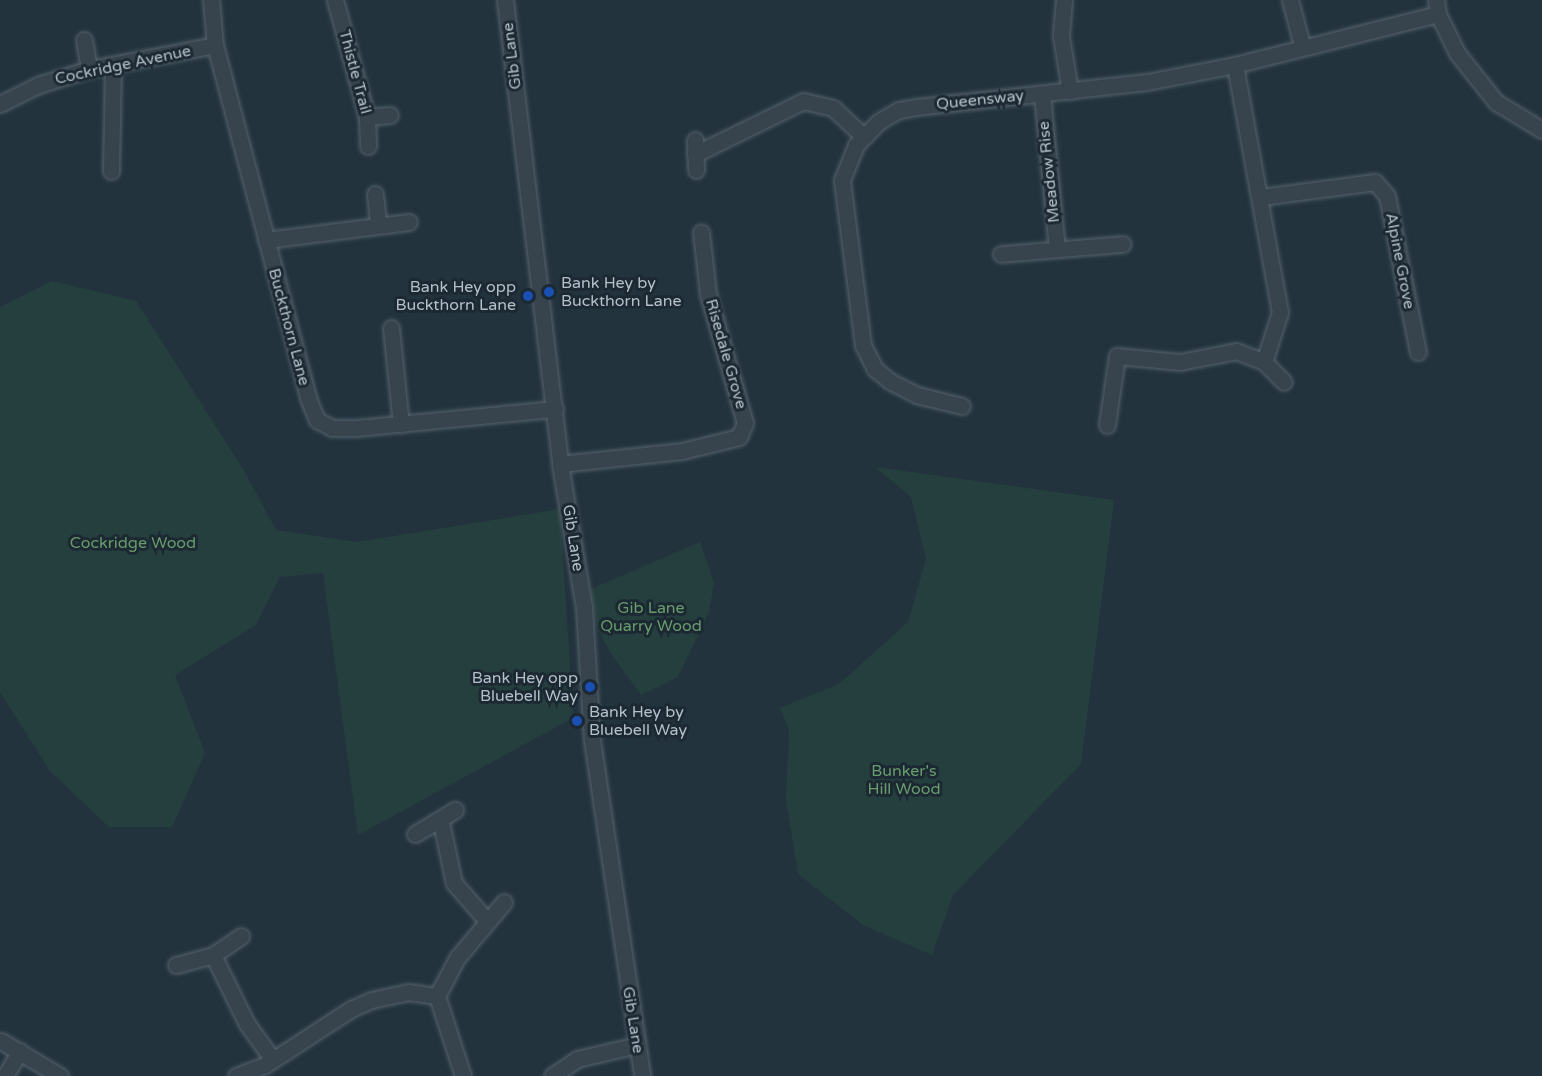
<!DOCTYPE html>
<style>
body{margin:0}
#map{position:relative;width:1542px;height:1076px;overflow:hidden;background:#23333e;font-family:"Varela Round",sans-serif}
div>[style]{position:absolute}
.green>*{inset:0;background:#253f3e}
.roads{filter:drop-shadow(0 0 2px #55626c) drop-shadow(0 0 2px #55626c)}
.street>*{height:15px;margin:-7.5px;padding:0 7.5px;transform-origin:7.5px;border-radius:7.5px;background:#37444e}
.dots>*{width:16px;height:16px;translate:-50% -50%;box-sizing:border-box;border:3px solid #1c2933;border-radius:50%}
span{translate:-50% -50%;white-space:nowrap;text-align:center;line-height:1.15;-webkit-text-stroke:6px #1c2933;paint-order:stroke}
.street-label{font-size:16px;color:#b3bfca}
.poi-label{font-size:16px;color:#b3bfca}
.left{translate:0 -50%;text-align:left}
.right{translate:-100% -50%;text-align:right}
.park-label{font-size:16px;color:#689c6c}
</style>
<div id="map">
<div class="green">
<div style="clip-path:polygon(52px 281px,136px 301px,246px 474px,276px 530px,357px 542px,560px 509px,573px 718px,358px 835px,323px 573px,280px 577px,256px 625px,175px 675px,205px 753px,172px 827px,109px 827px,50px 771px,0 692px,0 307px)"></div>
<div style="clip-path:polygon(875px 467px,1114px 500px,1081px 764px,953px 895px,932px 955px,863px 925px,798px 874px,786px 800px,789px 729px,780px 708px,839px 684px,908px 622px,926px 559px,911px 497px)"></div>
<div style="clip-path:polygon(700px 542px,714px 582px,709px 612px,678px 677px,641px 695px,610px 652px,595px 623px,591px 589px)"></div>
</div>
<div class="roads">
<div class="street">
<div style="left:211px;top:0;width:45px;rotate:84.9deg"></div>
<div style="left:215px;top:45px;width:365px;rotate:75.2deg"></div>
<div style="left:308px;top:398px;width:24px;rotate:68deg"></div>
<div style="left:317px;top:420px;width:17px;rotate:28deg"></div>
<div style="left:332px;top:428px;width:24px"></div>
<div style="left:356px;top:428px;width:200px;rotate:-5.5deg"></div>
<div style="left:335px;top:0;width:121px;rotate:74.7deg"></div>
<div style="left:367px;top:117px;width:29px;rotate:88deg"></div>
<div style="left:505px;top:0;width:467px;rotate:83.2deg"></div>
<div style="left:560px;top:464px;width:145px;rotate:80.5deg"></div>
<div style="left:584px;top:607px;width:133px;rotate:86.6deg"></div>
<div style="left:592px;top:740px;width:340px;rotate:81.5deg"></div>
<div style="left:1064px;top:0;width:36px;rotate:95deg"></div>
<div style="left:1061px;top:36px;width:56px;rotate:80.7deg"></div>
<div style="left:1290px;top:0;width:47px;rotate:75.1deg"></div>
<div style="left:1436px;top:0;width:14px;rotate:82deg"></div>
<div style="left:1438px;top:14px;width:43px;rotate:64deg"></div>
<div style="left:1457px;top:53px;width:63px;rotate:51.5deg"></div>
<div style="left:1496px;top:102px;width:54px;rotate:31.3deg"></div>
<div style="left:84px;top:40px;width:29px;rotate:80deg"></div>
<div style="left:1235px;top:65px;width:251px;rotate:79.7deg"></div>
<div style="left:1280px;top:312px;width:52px;rotate:107.7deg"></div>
<div style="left:1042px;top:94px;width:156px;rotate:84.5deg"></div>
<div style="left:0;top:104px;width:42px;rotate:-26.6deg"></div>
<div style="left:38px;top:85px;width:53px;rotate:-17.4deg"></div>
<div style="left:89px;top:69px;width:128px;rotate:-10.8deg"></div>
<div style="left:367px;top:117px;width:23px;rotate:-5deg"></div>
<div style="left:695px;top:140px;width:30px;rotate:88deg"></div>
<div style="left:695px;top:154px;width:120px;rotate:-26.1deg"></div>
<div style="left:803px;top:101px;width:31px;rotate:13deg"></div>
<div style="left:833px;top:108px;width:41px;rotate:43deg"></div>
<div style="left:111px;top:171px;width:104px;rotate:-88.9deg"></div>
<div style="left:375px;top:194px;width:31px;rotate:84deg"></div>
<div style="left:1261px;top:197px;width:115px;rotate:-7.5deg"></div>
<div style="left:1375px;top:182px;width:18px;rotate:49deg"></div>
<div style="left:1387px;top:196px;width:159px;rotate:78.8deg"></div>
<div style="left:266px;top:240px;width:144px;rotate:-7.2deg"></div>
<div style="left:1001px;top:254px;width:122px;rotate:-4.7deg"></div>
<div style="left:391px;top:328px;width:97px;rotate:84.1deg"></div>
<div style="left:962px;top:406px;width:46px;rotate:-166.3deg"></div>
<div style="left:917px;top:395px;width:29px;rotate:-153deg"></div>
<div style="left:891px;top:382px;width:21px;rotate:-141deg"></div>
<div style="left:875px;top:369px;width:27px;rotate:-117deg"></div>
<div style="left:863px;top:345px;width:166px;rotate:-97.3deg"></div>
<div style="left:842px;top:180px;width:38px;rotate:-68deg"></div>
<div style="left:856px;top:145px;width:32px;rotate:-46deg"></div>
<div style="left:878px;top:122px;width:24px;rotate:-30deg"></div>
<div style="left:899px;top:110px;width:17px;rotate:-10deg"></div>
<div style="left:916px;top:107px;width:232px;rotate:-6.2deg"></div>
<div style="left:1147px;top:82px;width:90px;rotate:-10.9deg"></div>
<div style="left:1235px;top:65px;width:209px;rotate:-14.1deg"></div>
<div style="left:1107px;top:425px;width:70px;rotate:-81.8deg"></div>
<div style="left:1117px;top:356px;width:63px;rotate:5.4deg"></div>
<div style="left:1180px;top:362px;width:57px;rotate:-11.1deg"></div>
<div style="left:1236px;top:351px;width:30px;rotate:21deg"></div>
<div style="left:1264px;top:362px;width:28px;rotate:45deg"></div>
<div style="left:560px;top:464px;width:123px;rotate:-6.1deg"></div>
<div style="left:682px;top:451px;width:59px;rotate:-13.8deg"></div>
<div style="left:739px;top:437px;width:15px;rotate:-67deg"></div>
<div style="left:745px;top:423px;width:134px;rotate:-106deg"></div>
<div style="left:708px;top:294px;width:62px;rotate:-96.4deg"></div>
<div style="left:441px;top:822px;width:62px;rotate:78deg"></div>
<div style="left:454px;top:883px;width:50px;rotate:49deg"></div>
<div style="left:415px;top:834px;width:47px;rotate:-31deg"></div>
<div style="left:213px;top:955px;width:77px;rotate:63.8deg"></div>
<div style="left:247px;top:1024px;width:44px;rotate:54.2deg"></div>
<div style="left:176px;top:965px;width:38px;rotate:-15deg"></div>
<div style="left:213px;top:955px;width:34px;rotate:-34deg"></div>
<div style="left:1px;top:1041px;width:69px;rotate:30.7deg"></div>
<div style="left:5px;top:1076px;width:29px;rotate:-59deg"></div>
<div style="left:236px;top:1076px;width:31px;rotate:-21deg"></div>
<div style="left:265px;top:1065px;width:103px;rotate:-33.1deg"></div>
<div style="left:351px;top:1009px;width:22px;rotate:-24deg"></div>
<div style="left:371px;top:1000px;width:38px;rotate:-12deg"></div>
<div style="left:408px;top:992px;width:29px;rotate:8deg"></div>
<div style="left:463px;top:1076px;width:84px;rotate:-108deg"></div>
<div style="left:437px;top:996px;width:43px;rotate:-62.2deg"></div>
<div style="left:457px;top:958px;width:73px;rotate:-50deg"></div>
<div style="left:552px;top:1076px;width:30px;rotate:-34deg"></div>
<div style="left:577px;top:1059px;width:62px;rotate:-13.1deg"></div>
</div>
</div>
<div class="dots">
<div style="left:549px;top:292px;background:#1a4fb4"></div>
<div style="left:528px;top:296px;background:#1a4fb4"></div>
<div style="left:590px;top:687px;background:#1a4fb4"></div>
<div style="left:577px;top:721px;background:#1a4fb4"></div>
</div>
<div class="street-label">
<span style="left:512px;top:56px;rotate:-97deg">Gib Lane</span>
<span style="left:123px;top:65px;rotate:-12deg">Cockridge Avenue</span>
<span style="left:355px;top:72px;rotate:75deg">Thistle Trail</span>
<span style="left:980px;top:100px;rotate:-6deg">Queensway</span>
<span style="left:1049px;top:172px;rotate:-96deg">Meadow Rise</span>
<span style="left:1400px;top:261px;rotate:79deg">Alpine Grove</span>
<span style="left:289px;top:327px;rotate:75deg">Buckthorn Lane</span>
<span style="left:726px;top:354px;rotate:74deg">Risedale Grove</span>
<span style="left:573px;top:538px;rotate:81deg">Gib Lane</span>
<span style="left:633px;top:1020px;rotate:81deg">Gib Lane</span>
</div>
<div class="poi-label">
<span class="left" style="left:561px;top:292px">Bank Hey by<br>Buckthorn Lane</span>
<span class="right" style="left:516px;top:296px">Bank Hey opp<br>Buckthorn Lane</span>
<span class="right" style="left:578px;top:687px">Bank Hey opp<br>Bluebell Way</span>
<span class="left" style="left:589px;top:721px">Bank Hey by<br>Bluebell Way</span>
</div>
<div class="park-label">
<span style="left:133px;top:543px">Cockridge Wood</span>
<span style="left:651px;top:617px">Gib Lane<br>Quarry Wood</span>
<span style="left:904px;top:780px">Bunker's<br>Hill Wood</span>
</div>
</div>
